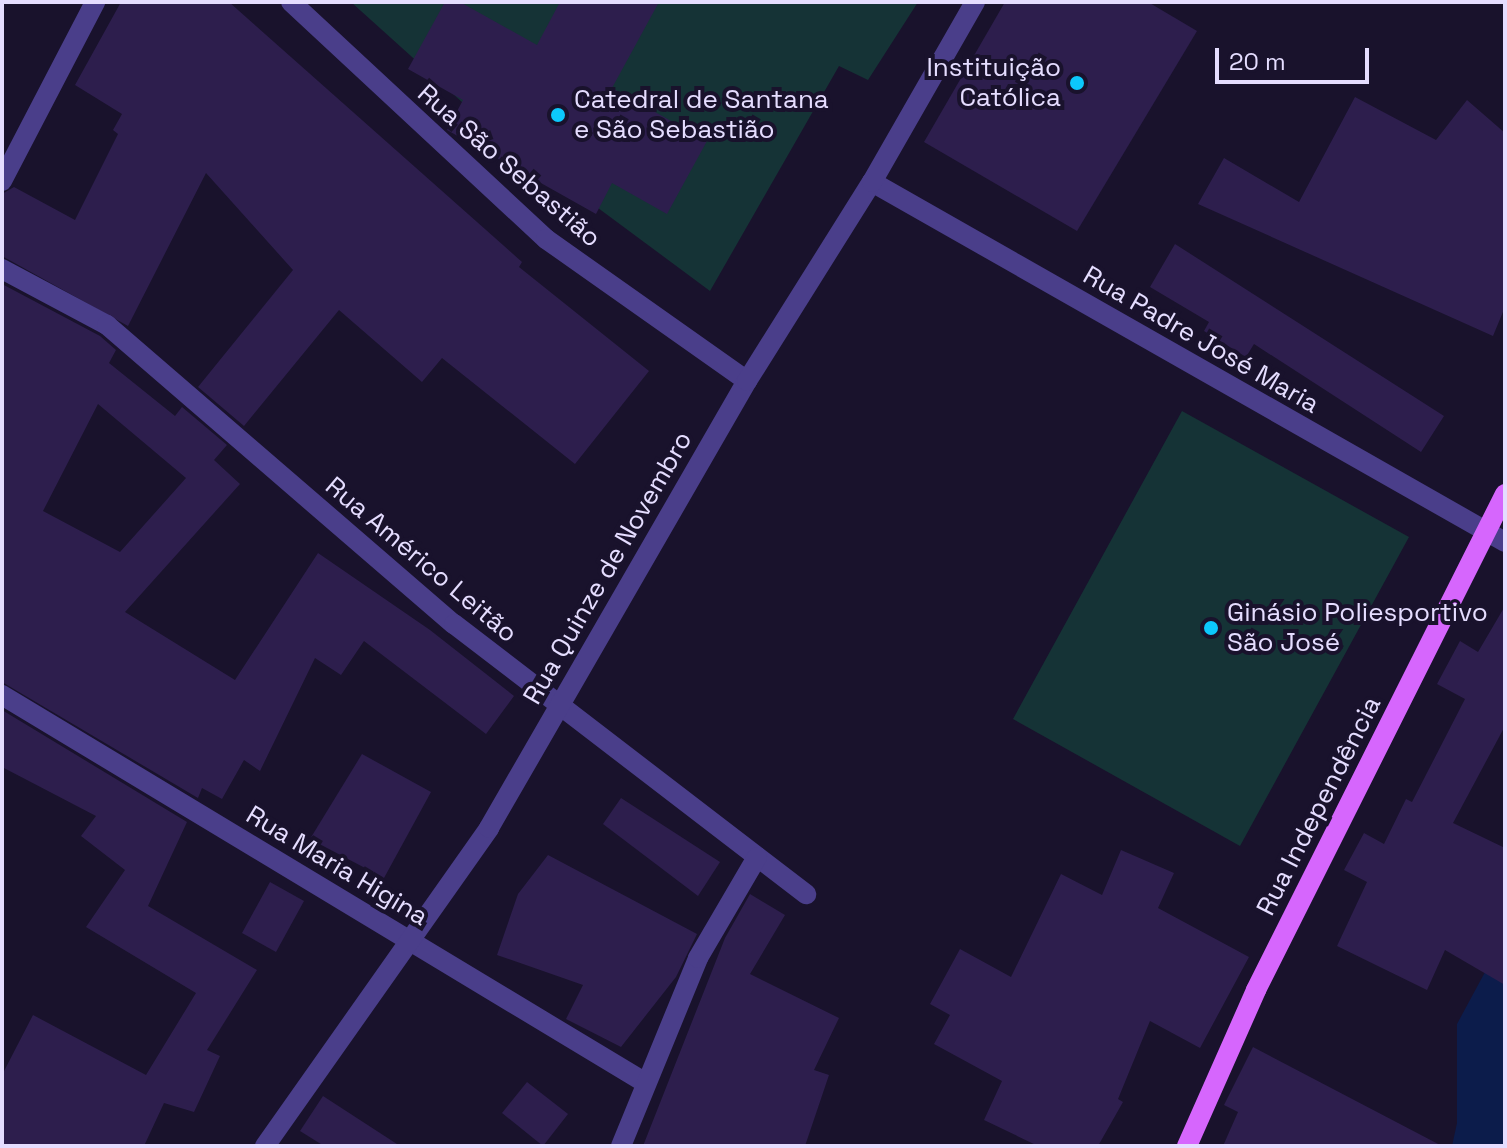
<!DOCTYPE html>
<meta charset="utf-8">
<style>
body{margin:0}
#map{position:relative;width:1507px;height:1148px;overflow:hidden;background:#19122c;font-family:"Space Grotesk",sans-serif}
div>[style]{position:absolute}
.green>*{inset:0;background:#153336}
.water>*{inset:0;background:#0c1c4b}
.building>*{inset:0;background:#2d1e4d}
.minor>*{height:20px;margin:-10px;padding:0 10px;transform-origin:10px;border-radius:10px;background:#4a3e8a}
.major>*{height:20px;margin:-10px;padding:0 10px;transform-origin:10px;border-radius:10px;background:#d666fd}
.dots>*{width:22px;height:22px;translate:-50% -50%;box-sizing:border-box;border:4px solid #19122c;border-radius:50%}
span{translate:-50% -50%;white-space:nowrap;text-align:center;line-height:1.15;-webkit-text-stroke:8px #19122c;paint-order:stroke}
.poi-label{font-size:26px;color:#e5ddff}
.right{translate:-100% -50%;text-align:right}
.left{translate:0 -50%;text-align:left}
.street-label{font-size:26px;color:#e5ddff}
.frame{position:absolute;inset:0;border:4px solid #e5ddff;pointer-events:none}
.scale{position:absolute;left:1215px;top:48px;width:154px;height:36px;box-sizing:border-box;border:4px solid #e5ddff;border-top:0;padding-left:10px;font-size:24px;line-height:28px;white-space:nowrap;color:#e5ddff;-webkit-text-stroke:6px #19122c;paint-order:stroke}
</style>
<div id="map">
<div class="green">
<div style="clip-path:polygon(351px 2px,918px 2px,868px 80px,839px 66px,710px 291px,493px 130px)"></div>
<div style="clip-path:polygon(1182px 411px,1409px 537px,1240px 846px,1013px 719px)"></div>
</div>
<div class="water">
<div style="clip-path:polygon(1505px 935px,1505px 1146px,1452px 1146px,1457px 1123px,1457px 1024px)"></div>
</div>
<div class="building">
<div style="clip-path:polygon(121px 2px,229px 2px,522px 262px,519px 267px,649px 371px,575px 464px,442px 358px,422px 382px,339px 310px,244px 426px,198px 387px,293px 270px,206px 173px,128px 326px,2px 256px,2px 194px,14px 187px,75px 220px,118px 134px,113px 130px,122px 114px,75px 85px)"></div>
<div style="clip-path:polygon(445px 2px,460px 2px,537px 45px,560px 2px,659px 2px,612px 88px,707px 141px,667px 214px,612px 183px,596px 214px,447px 130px,463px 100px,408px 69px)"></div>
<div style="clip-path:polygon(1005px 2px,1148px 2px,1197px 31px,1077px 231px,924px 142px)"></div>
<div style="clip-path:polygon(1355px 97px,1436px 140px,1467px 100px,1505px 133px,1505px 307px,1493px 336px,1198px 204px,1224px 158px,1299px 202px)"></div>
<div style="clip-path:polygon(1175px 244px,1444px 416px,1421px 452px,1254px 344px,1246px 357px,1204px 331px,1209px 322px,1150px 287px)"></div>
<div style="clip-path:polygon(evenodd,2px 284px,100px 336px,116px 350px,109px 363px,175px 416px,182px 407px,227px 445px,214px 460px,240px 484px,125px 612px,235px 680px,318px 553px,430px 630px,514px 696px,486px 734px,364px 641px,341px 675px,315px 658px,260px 771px,244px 760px,222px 799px,202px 788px,198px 798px,2px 682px,2px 284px,98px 404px,186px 478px,120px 552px,43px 511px,98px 404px)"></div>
<div style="clip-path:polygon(1505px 606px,1505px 726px,1453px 823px,1505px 848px,1505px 985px,1445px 950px,1427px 990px,1337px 946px,1367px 882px,1344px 870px,1364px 833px,1384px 844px,1406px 799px,1412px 802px,1465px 699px,1437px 684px,1460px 641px,1478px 652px)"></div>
<div style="clip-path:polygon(2px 710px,187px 822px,148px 906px,257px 970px,207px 1050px,220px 1056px,194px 1112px,164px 1103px,144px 1146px,2px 1146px,2px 1075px,33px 1015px,146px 1075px,196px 993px,86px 927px,125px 870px,81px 836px,96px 816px,2px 767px)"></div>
<div style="clip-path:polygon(362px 754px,431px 792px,384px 878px,310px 839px)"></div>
<div style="clip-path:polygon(621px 798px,720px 862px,698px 896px,603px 824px)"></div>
<div style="clip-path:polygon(1121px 850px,1174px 873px,1158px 908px,1249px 957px,1200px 1048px,1150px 1021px,1118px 1099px,1123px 1102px,1098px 1146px,1038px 1146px,984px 1120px,1002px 1081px,934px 1044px,950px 1015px,930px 1004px,960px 949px,1011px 977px,1061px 874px,1102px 895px)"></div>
<div style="clip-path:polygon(548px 855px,697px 934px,676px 977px,621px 1047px,566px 1019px,583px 985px,497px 955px,518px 894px)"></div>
<div style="clip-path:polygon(270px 882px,304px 901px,276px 952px,242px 933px)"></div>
<div style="clip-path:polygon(750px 894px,785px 915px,750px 974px,839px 1018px,814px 1070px,829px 1075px,805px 1146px,643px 1146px,725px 938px)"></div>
<div style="clip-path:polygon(1253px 1047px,1442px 1146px,1223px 1146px,1238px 1112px,1224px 1105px)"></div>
<div style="clip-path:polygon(527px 1082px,568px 1114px,543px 1146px,502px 1113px)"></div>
<div style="clip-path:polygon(323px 1096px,400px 1146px,324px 1146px,300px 1131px)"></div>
</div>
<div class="minor">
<div style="left:291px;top:2px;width:348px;rotate:42.9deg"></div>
<div style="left:546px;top:239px;width:246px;rotate:35.2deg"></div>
<div style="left:2px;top:181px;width:202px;rotate:-62.5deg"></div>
<div style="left:872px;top:182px;width:728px;rotate:29.63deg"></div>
<div style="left:2px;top:269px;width:119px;rotate:28.1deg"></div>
<div style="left:107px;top:325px;width:458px;rotate:40.8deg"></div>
<div style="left:454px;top:624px;width:444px;rotate:37.5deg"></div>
<div style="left:2px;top:695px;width:750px;rotate:31.08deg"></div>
<div style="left:265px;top:1146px;width:389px;rotate:-54.8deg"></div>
<div style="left:489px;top:828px;width:516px;rotate:-60.01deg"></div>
<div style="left:747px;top:381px;width:235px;rotate:-57.9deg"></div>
<div style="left:872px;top:182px;width:207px;rotate:-60.2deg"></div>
<div style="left:621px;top:1146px;width:203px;rotate:-67.7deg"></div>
<div style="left:698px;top:958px;width:117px;rotate:-59.7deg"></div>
</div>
<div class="major">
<div style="left:1187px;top:1146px;width:171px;rotate:-66.1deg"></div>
<div style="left:1256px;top:990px;width:555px;rotate:-63.34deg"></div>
</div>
<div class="dots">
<div style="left:1077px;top:83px;background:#0cc8fc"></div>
<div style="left:558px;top:115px;background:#0cc8fc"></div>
<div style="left:1211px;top:628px;background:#0cc8fc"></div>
</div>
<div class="poi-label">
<span class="right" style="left:1061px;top:83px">Instituição<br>Católica</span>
<span class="left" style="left:574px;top:115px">Catedral de Santana<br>e São Sebastião</span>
<span class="left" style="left:1227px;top:628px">Ginásio Poliesportivo<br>São José</span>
</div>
<div class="street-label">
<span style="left:509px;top:166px;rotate:41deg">Rua São Sebastião</span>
<span style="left:1201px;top:340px;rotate:30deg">Rua Padre José Maria</span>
<span style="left:421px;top:560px;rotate:40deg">Rua Américo Leitão</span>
<span style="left:608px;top:568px;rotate:-60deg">Rua Quinze de Novembro</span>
<span style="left:1319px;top:806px;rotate:-63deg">Rua Independência</span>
<span style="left:337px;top:866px;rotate:31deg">Rua Maria Higina</span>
</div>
<div class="frame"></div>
<div class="scale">20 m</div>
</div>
